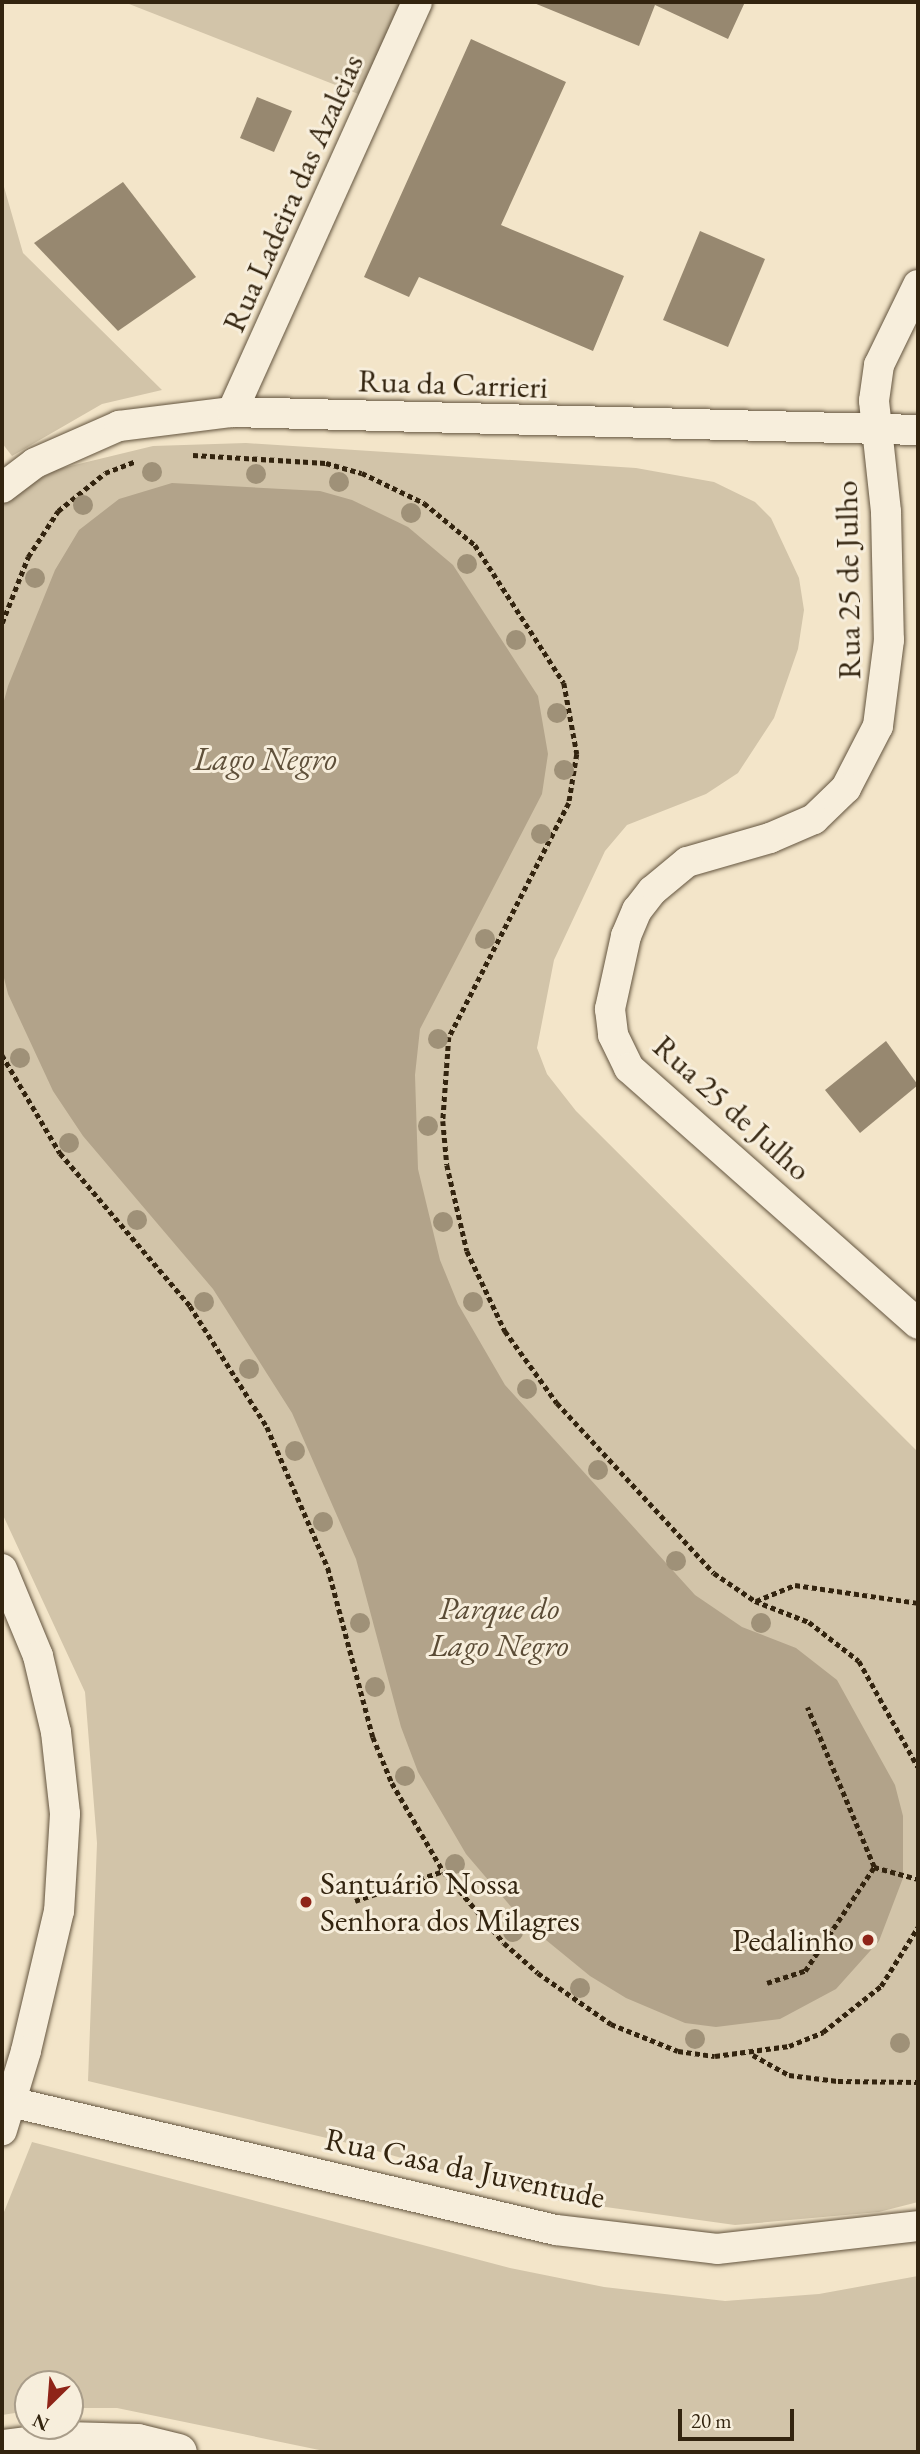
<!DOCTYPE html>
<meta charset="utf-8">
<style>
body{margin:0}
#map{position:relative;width:920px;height:2454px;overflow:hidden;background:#f3e5c9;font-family:"EB Garamond",serif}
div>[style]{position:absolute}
.green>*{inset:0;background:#d2c4a9}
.water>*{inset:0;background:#b2a38a}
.building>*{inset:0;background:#978870}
.path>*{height:4.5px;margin-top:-2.25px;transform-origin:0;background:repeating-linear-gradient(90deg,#33240f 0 5px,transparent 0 8.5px)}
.roads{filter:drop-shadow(0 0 2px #63543e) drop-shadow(0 0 2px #63543e)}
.minor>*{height:30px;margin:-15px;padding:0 15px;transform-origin:15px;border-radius:15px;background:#f7eedc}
.tertiary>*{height:37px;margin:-18.5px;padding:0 18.5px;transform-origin:18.5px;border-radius:18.5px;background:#f7eedc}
.trees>*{width:20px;height:20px;margin:-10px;border-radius:50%;background:#9f9178}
.dots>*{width:19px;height:19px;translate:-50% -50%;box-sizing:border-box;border:4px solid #f7eedc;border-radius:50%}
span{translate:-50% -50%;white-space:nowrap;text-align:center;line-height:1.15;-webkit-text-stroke:6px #f7eedc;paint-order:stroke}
.street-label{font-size:32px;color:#33240f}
.park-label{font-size:32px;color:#5b4c36;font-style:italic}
.poi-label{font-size:32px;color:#33240f}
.left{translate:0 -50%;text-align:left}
.right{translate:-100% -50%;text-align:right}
.water-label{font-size:33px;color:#5f503a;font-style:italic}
.frame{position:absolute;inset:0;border:4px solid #33240f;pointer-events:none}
.north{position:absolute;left:14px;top:2370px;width:70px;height:70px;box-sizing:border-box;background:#f7eedc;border:2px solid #a99d8a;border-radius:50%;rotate:205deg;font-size:19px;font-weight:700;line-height:28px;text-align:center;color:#33240f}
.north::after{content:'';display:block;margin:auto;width:24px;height:32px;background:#8f2418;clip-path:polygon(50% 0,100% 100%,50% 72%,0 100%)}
.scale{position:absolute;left:678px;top:2409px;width:116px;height:32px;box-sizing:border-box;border:4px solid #33240f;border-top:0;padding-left:9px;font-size:21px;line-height:24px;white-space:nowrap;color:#33240f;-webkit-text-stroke:5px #f7eedc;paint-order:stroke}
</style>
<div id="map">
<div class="green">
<div style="clip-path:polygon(124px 2px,402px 2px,361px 95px)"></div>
<div style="clip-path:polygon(2px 180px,23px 253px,162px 390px,102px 404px,12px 456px,2px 443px)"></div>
<div style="clip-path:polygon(246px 443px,636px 468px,714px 482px,755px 502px,771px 518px,799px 578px,804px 610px,798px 649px,774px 718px,738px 773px,706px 794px,627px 825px,605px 851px,554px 960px,537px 1048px,547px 1074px,576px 1111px,918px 1452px,918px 2202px,879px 2212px,735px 2225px,541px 2198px,356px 2145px,88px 2081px,97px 1843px,85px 1692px,2px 1513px,2px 504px,18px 490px,58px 469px,153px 446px)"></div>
<div style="clip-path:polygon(32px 2142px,510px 2268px,604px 2287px,725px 2301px,819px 2294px,918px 2276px,918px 2452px,329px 2452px,117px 2408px,70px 2408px,70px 2384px,28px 2384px,28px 2411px,2px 2415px,2px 2217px)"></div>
</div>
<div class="water">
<div style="clip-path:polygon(172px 483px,320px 491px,352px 500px,408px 527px,453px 565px,538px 696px,548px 754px,542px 794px,420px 1029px,415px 1075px,418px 1169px,440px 1260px,458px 1304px,505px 1385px,695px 1595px,742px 1627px,796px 1648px,837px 1680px,895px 1785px,903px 1816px,903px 1878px,879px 1941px,836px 1989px,780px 2019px,716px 2027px,685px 2023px,626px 1998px,590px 1976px,524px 1922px,466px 1854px,418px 1772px,401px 1727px,356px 1559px,292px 1413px,213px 1289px,83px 1136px,53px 1091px,8px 994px,2px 970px,2px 708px,8px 686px,55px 570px,79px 530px,119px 499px)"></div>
</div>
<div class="building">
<div style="clip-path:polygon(745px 2px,728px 39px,655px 5px,639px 46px,534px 3px)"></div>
<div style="clip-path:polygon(471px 39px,566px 82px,501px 225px,624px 276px,593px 351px,419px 277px,409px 297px,364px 277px)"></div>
<div style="clip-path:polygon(257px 97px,292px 111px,274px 152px,240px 138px)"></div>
<div style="clip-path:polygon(123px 182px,196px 277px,118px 331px,34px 243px)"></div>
<div style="clip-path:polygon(700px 231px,765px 259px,728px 347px,663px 320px)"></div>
<div style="clip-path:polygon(886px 1041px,918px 1085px,860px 1133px,825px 1090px)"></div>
</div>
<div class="path">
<div style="left:193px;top:455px;width:133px;rotate:3.4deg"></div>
<div style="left:326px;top:463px;width:37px;rotate:16deg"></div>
<div style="left:362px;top:473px;width:69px;rotate:25.8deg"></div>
<div style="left:424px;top:503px;width:66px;rotate:39.5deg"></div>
<div style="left:475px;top:545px;width:164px;rotate:57.2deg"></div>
<div style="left:564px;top:683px;width:72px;rotate:79.6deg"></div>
<div style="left:577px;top:754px;width:50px;rotate:99.3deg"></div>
<div style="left:569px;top:803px;width:263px;rotate:117.1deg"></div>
<div style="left:449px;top:1037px;width:84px;rotate:94.1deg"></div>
<div style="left:443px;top:1121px;width:44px;rotate:84.8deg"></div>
<div style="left:447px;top:1165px;width:88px;rotate:76.9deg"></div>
<div style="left:467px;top:1251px;width:89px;rotate:64.6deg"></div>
<div style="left:505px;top:1331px;width:89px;rotate:54.2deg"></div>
<div style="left:557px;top:1403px;width:231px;rotate:47.3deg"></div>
<div style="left:714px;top:1573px;width:50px;rotate:34.3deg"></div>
<div style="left:755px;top:1601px;width:58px;rotate:21.3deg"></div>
<div style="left:809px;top:1622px;width:63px;rotate:38deg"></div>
<div style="left:859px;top:1661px;width:121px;rotate:60.9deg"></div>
<div style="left:2px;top:623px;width:71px;rotate:-68.5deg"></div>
<div style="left:28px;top:557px;width:55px;rotate:-56.9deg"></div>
<div style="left:58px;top:511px;width:60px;rotate:-39deg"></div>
<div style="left:105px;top:473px;width:33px;rotate:-21deg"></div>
<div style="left:2px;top:1055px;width:114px;rotate:59.4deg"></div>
<div style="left:60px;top:1153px;width:201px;rotate:49.6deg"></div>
<div style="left:190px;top:1306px;width:143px;rotate:57.5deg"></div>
<div style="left:267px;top:1427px;width:154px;rotate:66.6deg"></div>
<div style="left:328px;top:1568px;width:175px;rotate:75.1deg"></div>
<div style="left:373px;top:1737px;width:50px;rotate:67.6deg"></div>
<div style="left:392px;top:1783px;width:102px;rotate:59.9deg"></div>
<div style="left:443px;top:1871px;width:94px;rotate:49.7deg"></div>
<div style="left:504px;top:1943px;width:45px;rotate:41.4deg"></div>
<div style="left:538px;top:1973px;width:89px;rotate:34.9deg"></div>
<div style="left:611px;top:2024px;width:72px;rotate:21.9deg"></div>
<div style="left:678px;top:2051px;width:37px;rotate:8deg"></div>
<div style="left:715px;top:2056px;width:75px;rotate:-7.7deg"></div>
<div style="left:789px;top:2046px;width:37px;rotate:-22deg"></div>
<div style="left:823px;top:2032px;width:74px;rotate:-38.4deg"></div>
<div style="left:881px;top:1986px;width:70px;rotate:-57.9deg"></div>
<div style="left:756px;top:1601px;width:42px;rotate:-22.3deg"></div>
<div style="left:795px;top:1585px;width:124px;rotate:8.3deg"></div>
<div style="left:874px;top:1867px;width:46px;rotate:15.3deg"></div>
<div style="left:355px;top:1901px;width:93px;rotate:-18.8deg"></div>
<div style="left:767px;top:1983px;width:40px;rotate:-18deg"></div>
<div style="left:805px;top:1971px;width:125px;rotate:-56.4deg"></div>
<div style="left:874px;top:1867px;width:173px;rotate:-112.7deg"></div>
<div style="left:753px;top:2055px;width:41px;rotate:29.1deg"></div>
<div style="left:789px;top:2075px;width:49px;rotate:7deg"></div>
<div style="left:838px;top:2081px;width:80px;rotate:0.7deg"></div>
</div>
<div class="roads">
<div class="minor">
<div style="left:918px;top:285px;width:89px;rotate:116deg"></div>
<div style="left:879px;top:365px;width:36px;rotate:98deg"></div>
<div style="left:874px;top:401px;width:112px;rotate:83.8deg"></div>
<div style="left:886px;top:512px;width:128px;rotate:88.7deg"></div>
<div style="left:889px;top:640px;width:87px;rotate:97.3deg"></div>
<div style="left:878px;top:726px;width:70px;rotate:117.3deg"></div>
<div style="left:846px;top:788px;width:45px;rotate:135.9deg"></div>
<div style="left:814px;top:819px;width:48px;rotate:156.6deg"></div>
<div style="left:770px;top:838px;width:86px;rotate:163.9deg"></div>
<div style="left:687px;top:862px;width:45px;rotate:140.4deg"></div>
<div style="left:652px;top:891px;width:24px;rotate:128deg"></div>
<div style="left:637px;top:910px;width:28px;rotate:113deg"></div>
<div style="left:626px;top:936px;width:75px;rotate:102.4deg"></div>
<div style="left:610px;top:1009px;width:26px;rotate:83deg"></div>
<div style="left:613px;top:1035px;width:37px;rotate:64deg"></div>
<div style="left:629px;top:1068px;width:386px;rotate:41.5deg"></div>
<div style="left:232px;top:412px;width:450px;rotate:-65.7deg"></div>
<div style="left:2px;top:488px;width:41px;rotate:-37.1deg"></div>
<div style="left:35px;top:463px;width:92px;rotate:-23.8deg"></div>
<div style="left:119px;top:426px;width:114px;rotate:-7.1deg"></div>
<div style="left:232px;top:412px;width:686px;rotate:1.5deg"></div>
<div style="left:2px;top:1569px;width:94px;rotate:67.5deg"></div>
<div style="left:38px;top:1656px;width:78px;rotate:76.7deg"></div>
<div style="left:56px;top:1732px;width:82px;rotate:83.7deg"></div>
<div style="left:65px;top:1814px;width:97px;rotate:93.5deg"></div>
<div style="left:59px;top:1911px;width:144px;rotate:103.3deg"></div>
<div style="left:26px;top:2051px;width:83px;rotate:106.9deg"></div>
<div style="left:2px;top:2100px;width:569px;rotate:13.21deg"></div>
<div style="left:556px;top:2230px;width:162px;rotate:6.7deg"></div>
<div style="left:717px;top:2249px;width:202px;rotate:-6.5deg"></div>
</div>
<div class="tertiary">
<div style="left:2px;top:2448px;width:64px;rotate:-7.1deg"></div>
<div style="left:66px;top:2440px;width:71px;rotate:1.6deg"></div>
<div style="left:137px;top:2442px;width:42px;rotate:13.7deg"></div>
</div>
</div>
<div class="trees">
<div style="left:152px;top:472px"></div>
<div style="left:256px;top:474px"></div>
<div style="left:339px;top:482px"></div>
<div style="left:83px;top:505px"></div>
<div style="left:411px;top:513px"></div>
<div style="left:467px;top:564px"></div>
<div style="left:35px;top:578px"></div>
<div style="left:516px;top:640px"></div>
<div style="left:557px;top:713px"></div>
<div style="left:564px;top:770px"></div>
<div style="left:541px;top:834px"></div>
<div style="left:485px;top:939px"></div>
<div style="left:438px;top:1039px"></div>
<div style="left:20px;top:1058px"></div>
<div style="left:428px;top:1126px"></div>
<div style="left:69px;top:1143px"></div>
<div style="left:137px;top:1220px"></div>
<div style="left:443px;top:1222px"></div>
<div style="left:204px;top:1302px"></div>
<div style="left:473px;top:1302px"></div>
<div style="left:249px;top:1369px"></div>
<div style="left:527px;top:1389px"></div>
<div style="left:295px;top:1451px"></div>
<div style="left:598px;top:1470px"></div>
<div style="left:323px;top:1522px"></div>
<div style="left:676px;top:1561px"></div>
<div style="left:360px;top:1623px"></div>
<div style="left:761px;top:1623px"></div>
<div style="left:375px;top:1687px"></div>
<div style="left:405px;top:1776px"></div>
<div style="left:455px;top:1864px"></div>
<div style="left:513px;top:1932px"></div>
<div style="left:580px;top:1988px"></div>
<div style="left:695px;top:2039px"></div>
<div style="left:900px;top:2043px"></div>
</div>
<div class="dots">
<div style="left:306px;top:1902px;background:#8f2418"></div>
<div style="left:868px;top:1940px;background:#8f2418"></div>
</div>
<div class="street-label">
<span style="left:293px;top:193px;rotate:-66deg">Rua Ladeira das Azaleias</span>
<span style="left:453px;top:384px;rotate:2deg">Rua da Carrieri</span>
<span style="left:848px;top:580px;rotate:-91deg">Rua 25 de Julho</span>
<span style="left:732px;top:1108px;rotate:42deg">Rua 25 de Julho</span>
<span style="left:465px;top:2168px;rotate:12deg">Rua Casa da Juventude</span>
</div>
<div class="park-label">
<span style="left:499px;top:1627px">Parque do<br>Lago Negro</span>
</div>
<div class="poi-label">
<span class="left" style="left:320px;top:1902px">Santuário Nossa<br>Senhora dos Milagres</span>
<span class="right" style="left:854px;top:1940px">Pedalinho</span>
</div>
<div class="water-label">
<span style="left:265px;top:759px">Lago Negro</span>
</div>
<div class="frame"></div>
<div class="north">N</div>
<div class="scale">20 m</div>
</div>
